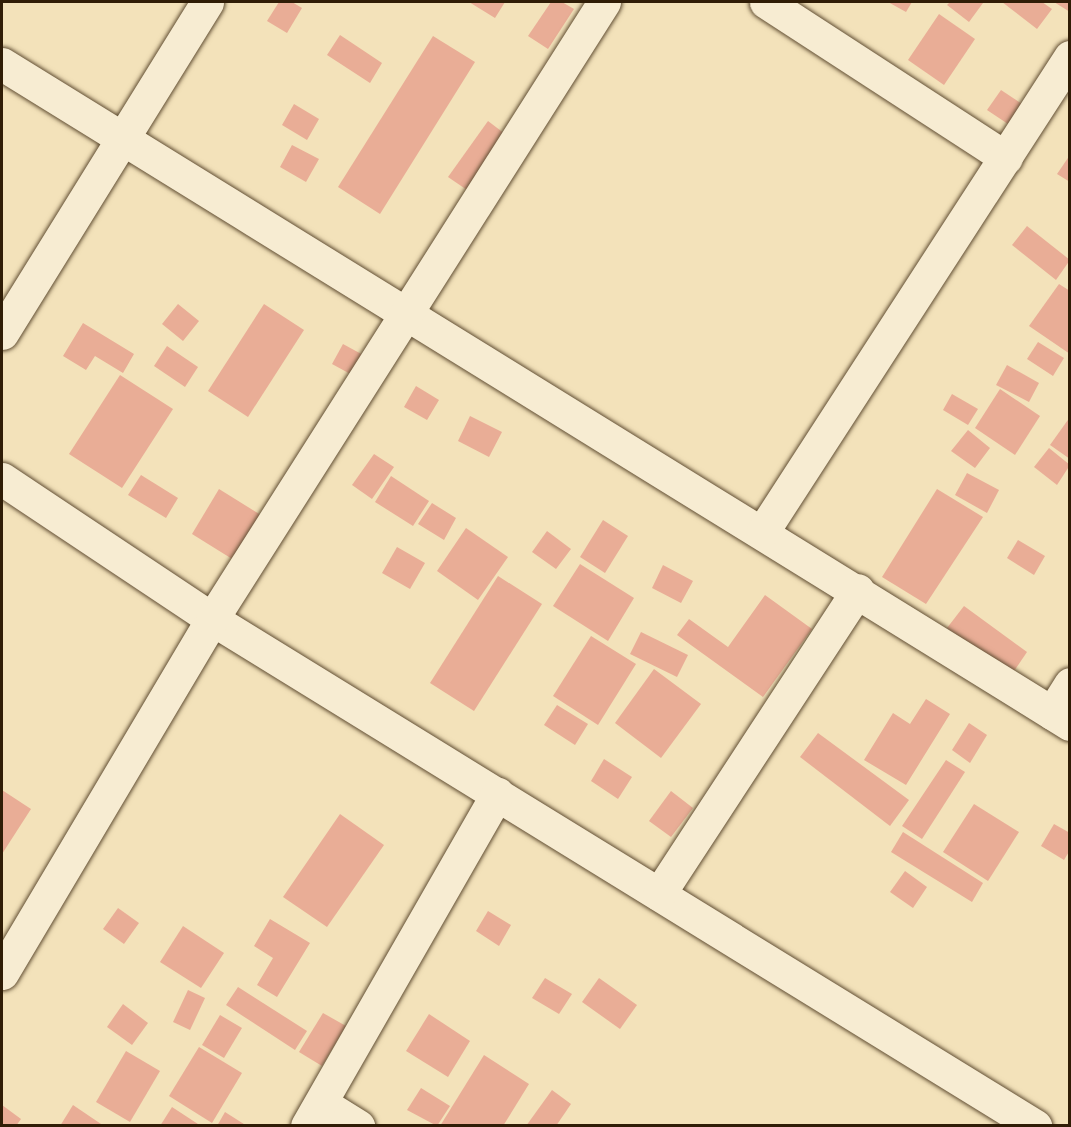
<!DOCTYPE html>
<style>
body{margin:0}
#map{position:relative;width:1071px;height:1127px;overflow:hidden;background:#f3e2ba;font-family:"Sorts Mill Goudy",serif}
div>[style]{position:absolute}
.building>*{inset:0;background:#e9ad96}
.roads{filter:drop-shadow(0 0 2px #614e33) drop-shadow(0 0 2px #614e33)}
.minor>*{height:33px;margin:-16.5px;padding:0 16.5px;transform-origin:16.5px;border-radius:16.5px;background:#f7ecd2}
span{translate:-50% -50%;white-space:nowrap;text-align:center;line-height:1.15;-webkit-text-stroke:4.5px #f7ecd2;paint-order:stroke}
.frame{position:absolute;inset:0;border:3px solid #301d06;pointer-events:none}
</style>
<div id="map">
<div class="building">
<div style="clip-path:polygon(279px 2px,292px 2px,302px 8px,287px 33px,267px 21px)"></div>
<div style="clip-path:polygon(469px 2px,505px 2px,495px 18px)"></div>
<div style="clip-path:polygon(551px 2px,562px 2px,574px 9px,548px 49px,528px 36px)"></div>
<div style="clip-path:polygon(888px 2px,912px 2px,906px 12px)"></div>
<div style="clip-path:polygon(950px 2px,981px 2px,983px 3px,969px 22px,947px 5px)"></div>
<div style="clip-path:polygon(1002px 2px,1042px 2px,1052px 9px,1037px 29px)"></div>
<div style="clip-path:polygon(1054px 2px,1070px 2px,1070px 12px)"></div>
<div style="clip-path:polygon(939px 14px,975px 39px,944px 85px,908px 60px)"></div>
<div style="clip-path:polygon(340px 35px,382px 63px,370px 83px,327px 55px)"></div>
<div style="clip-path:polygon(433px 36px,475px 62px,380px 214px,338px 187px)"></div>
<div style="clip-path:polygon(1001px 90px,1022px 104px,1008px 124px,987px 110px)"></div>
<div style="clip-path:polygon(294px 104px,319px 119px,307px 140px,282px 125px)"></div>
<div style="clip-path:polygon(488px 121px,509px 137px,470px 192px,448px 177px)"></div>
<div style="clip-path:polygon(292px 145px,319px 159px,306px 182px,280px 167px)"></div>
<div style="clip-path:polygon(1070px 155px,1070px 182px,1057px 174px)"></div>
<div style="clip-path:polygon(1027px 226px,1070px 260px,1056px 280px,1012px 245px)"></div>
<div style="clip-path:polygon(1059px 284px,1070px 291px,1070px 354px,1029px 326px)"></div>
<div style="clip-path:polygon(178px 304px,199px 321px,183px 341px,162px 324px)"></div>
<div style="clip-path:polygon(264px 304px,304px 330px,248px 417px,208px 391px)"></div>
<div style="clip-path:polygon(83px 323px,134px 354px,123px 373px,95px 356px,86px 370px,63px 356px)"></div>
<div style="clip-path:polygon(1038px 342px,1064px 358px,1053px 376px,1027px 359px)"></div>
<div style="clip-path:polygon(343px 344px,365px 356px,354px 376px,332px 364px)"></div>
<div style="clip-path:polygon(167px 346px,198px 367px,185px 387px,154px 366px)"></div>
<div style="clip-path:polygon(1007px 365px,1039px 383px,1029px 402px,996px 385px)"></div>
<div style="clip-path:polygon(120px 375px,173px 409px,122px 488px,69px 454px)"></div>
<div style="clip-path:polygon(416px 386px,439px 400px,427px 420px,404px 407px)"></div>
<div style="clip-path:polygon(1000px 389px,1040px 416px,1015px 455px,975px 428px)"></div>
<div style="clip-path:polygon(952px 394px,978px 409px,968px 425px,943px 410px)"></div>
<div style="clip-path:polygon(470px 416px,502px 432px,489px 457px,458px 441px)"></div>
<div style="clip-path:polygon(1070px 417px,1070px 459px,1050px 445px)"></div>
<div style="clip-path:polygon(968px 430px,990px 448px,975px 468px,951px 451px)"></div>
<div style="clip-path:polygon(1049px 448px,1070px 465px,1057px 485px,1034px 467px)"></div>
<div style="clip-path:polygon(374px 454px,394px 467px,372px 499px,352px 485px)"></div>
<div style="clip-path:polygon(967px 473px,999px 490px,987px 513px,955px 495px)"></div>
<div style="clip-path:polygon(141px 475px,178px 498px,166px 518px,128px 495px)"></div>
<div style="clip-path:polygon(391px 476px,429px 501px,413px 526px,375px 502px)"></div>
<div style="clip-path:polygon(219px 489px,264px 517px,237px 562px,192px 534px)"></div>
<div style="clip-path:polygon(937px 489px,983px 517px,926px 604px,882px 577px)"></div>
<div style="clip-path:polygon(432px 503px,456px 518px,444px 540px,418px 524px)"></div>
<div style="clip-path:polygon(603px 520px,628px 536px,605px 573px,580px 557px)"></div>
<div style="clip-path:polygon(466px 528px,508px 557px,478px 600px,437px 571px)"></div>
<div style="clip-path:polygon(547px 531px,571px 549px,556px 569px,532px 552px)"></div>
<div style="clip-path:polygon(1018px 540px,1045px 556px,1034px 575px,1007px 558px)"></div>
<div style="clip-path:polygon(397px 547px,425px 563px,410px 589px,382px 573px)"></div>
<div style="clip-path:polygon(580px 564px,634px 598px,608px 641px,553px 606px)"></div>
<div style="clip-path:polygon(663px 565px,693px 581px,681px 603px,652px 588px)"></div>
<div style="clip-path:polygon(498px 576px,542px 604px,474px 711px,430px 683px)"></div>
<div style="clip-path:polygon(765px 595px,812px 629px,763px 697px,677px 635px,689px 619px,728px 647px)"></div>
<div style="clip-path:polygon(964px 606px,1027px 652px,1012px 674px,947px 628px)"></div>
<div style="clip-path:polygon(641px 632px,688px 655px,677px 677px,630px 654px)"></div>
<div style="clip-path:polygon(591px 636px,636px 664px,598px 725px,553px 696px)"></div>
<div style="clip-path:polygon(654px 669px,701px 704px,661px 758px,615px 723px)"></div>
<div style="clip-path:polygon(926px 699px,950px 714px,906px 785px,864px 760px,893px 713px,910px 724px)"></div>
<div style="clip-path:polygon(557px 705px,588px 724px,575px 745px,544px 725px)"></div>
<div style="clip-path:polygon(969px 723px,987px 735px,970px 763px,952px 750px)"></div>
<div style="clip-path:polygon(818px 733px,909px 800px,890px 826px,800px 757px)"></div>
<div style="clip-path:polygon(604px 759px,632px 777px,618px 799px,591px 781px)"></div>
<div style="clip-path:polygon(946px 760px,965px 772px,922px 839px,902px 826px)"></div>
<div style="clip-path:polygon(2px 790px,31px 809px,2px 854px)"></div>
<div style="clip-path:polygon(671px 791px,693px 808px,671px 837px,649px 821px)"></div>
<div style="clip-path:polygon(974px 804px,1019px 832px,988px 881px,943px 852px)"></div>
<div style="clip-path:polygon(340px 814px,384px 845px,327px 927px,283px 897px)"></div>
<div style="clip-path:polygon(1054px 824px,1070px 833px,1070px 850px,1064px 860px,1041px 846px)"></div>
<div style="clip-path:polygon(903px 832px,983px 883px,972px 902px,891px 852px)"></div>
<div style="clip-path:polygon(905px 871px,927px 887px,913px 908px,890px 892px)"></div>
<div style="clip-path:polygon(118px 908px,139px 923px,124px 944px,103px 929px)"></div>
<div style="clip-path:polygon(488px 911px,511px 925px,499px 946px,476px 931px)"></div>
<div style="clip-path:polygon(270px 919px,310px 943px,277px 997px,257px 985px,273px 958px,254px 946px)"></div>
<div style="clip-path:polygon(183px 926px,224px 953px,201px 988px,160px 962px)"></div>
<div style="clip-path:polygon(545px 978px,572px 994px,559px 1014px,532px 998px)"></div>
<div style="clip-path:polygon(599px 978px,637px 1005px,620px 1029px,582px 1002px)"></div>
<div style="clip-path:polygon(238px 987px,307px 1031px,295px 1050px,226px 1005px)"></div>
<div style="clip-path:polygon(188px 990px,205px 998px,190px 1030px,173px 1022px)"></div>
<div style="clip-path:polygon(123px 1004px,148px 1023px,132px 1045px,107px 1027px)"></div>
<div style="clip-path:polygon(323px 1013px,346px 1026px,322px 1066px,299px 1052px)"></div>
<div style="clip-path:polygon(429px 1014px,470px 1041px,448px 1077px,406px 1051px)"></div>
<div style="clip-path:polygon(220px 1015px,242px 1028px,224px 1058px,202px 1045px)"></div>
<div style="clip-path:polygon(199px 1047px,242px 1073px,212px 1123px,169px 1096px)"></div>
<div style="clip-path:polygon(126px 1051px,160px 1071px,130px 1122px,96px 1102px)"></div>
<div style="clip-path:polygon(484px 1055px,529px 1084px,503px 1126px,440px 1126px)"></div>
<div style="clip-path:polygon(421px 1088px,450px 1106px,437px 1126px,407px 1110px)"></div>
<div style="clip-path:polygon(552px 1090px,571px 1104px,556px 1126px,526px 1126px)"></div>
<div style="clip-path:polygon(2px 1105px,21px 1119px,16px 1126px,2px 1126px)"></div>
<div style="clip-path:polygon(73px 1105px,104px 1126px,60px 1126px)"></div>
<div style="clip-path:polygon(172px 1107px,201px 1126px,160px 1126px)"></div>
<div style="clip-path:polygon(225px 1112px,247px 1126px,217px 1126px)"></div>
</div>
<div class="roads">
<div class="minor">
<div style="left:766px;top:2px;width:286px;rotate:33deg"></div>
<div style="left:2px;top:64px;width:1255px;rotate:31.72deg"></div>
<div style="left:2px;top:333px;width:389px;rotate:-58.2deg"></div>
<div style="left:2px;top:479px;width:252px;rotate:33.7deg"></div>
<div style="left:212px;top:619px;width:967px;rotate:31.63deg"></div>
<div style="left:763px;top:531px;width:565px;rotate:-57.07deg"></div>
<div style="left:1052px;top:713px;width:34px;rotate:-58deg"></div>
<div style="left:659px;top:894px;width:363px;rotate:-56.8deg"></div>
<div style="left:2px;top:973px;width:412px;rotate:-59.3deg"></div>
<div style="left:212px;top:619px;width:731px;rotate:-57.57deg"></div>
<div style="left:321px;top:1103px;width:44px;rotate:31.9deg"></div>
<div style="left:307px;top:1126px;width:383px;rotate:-60.2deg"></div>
</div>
</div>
<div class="frame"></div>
</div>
